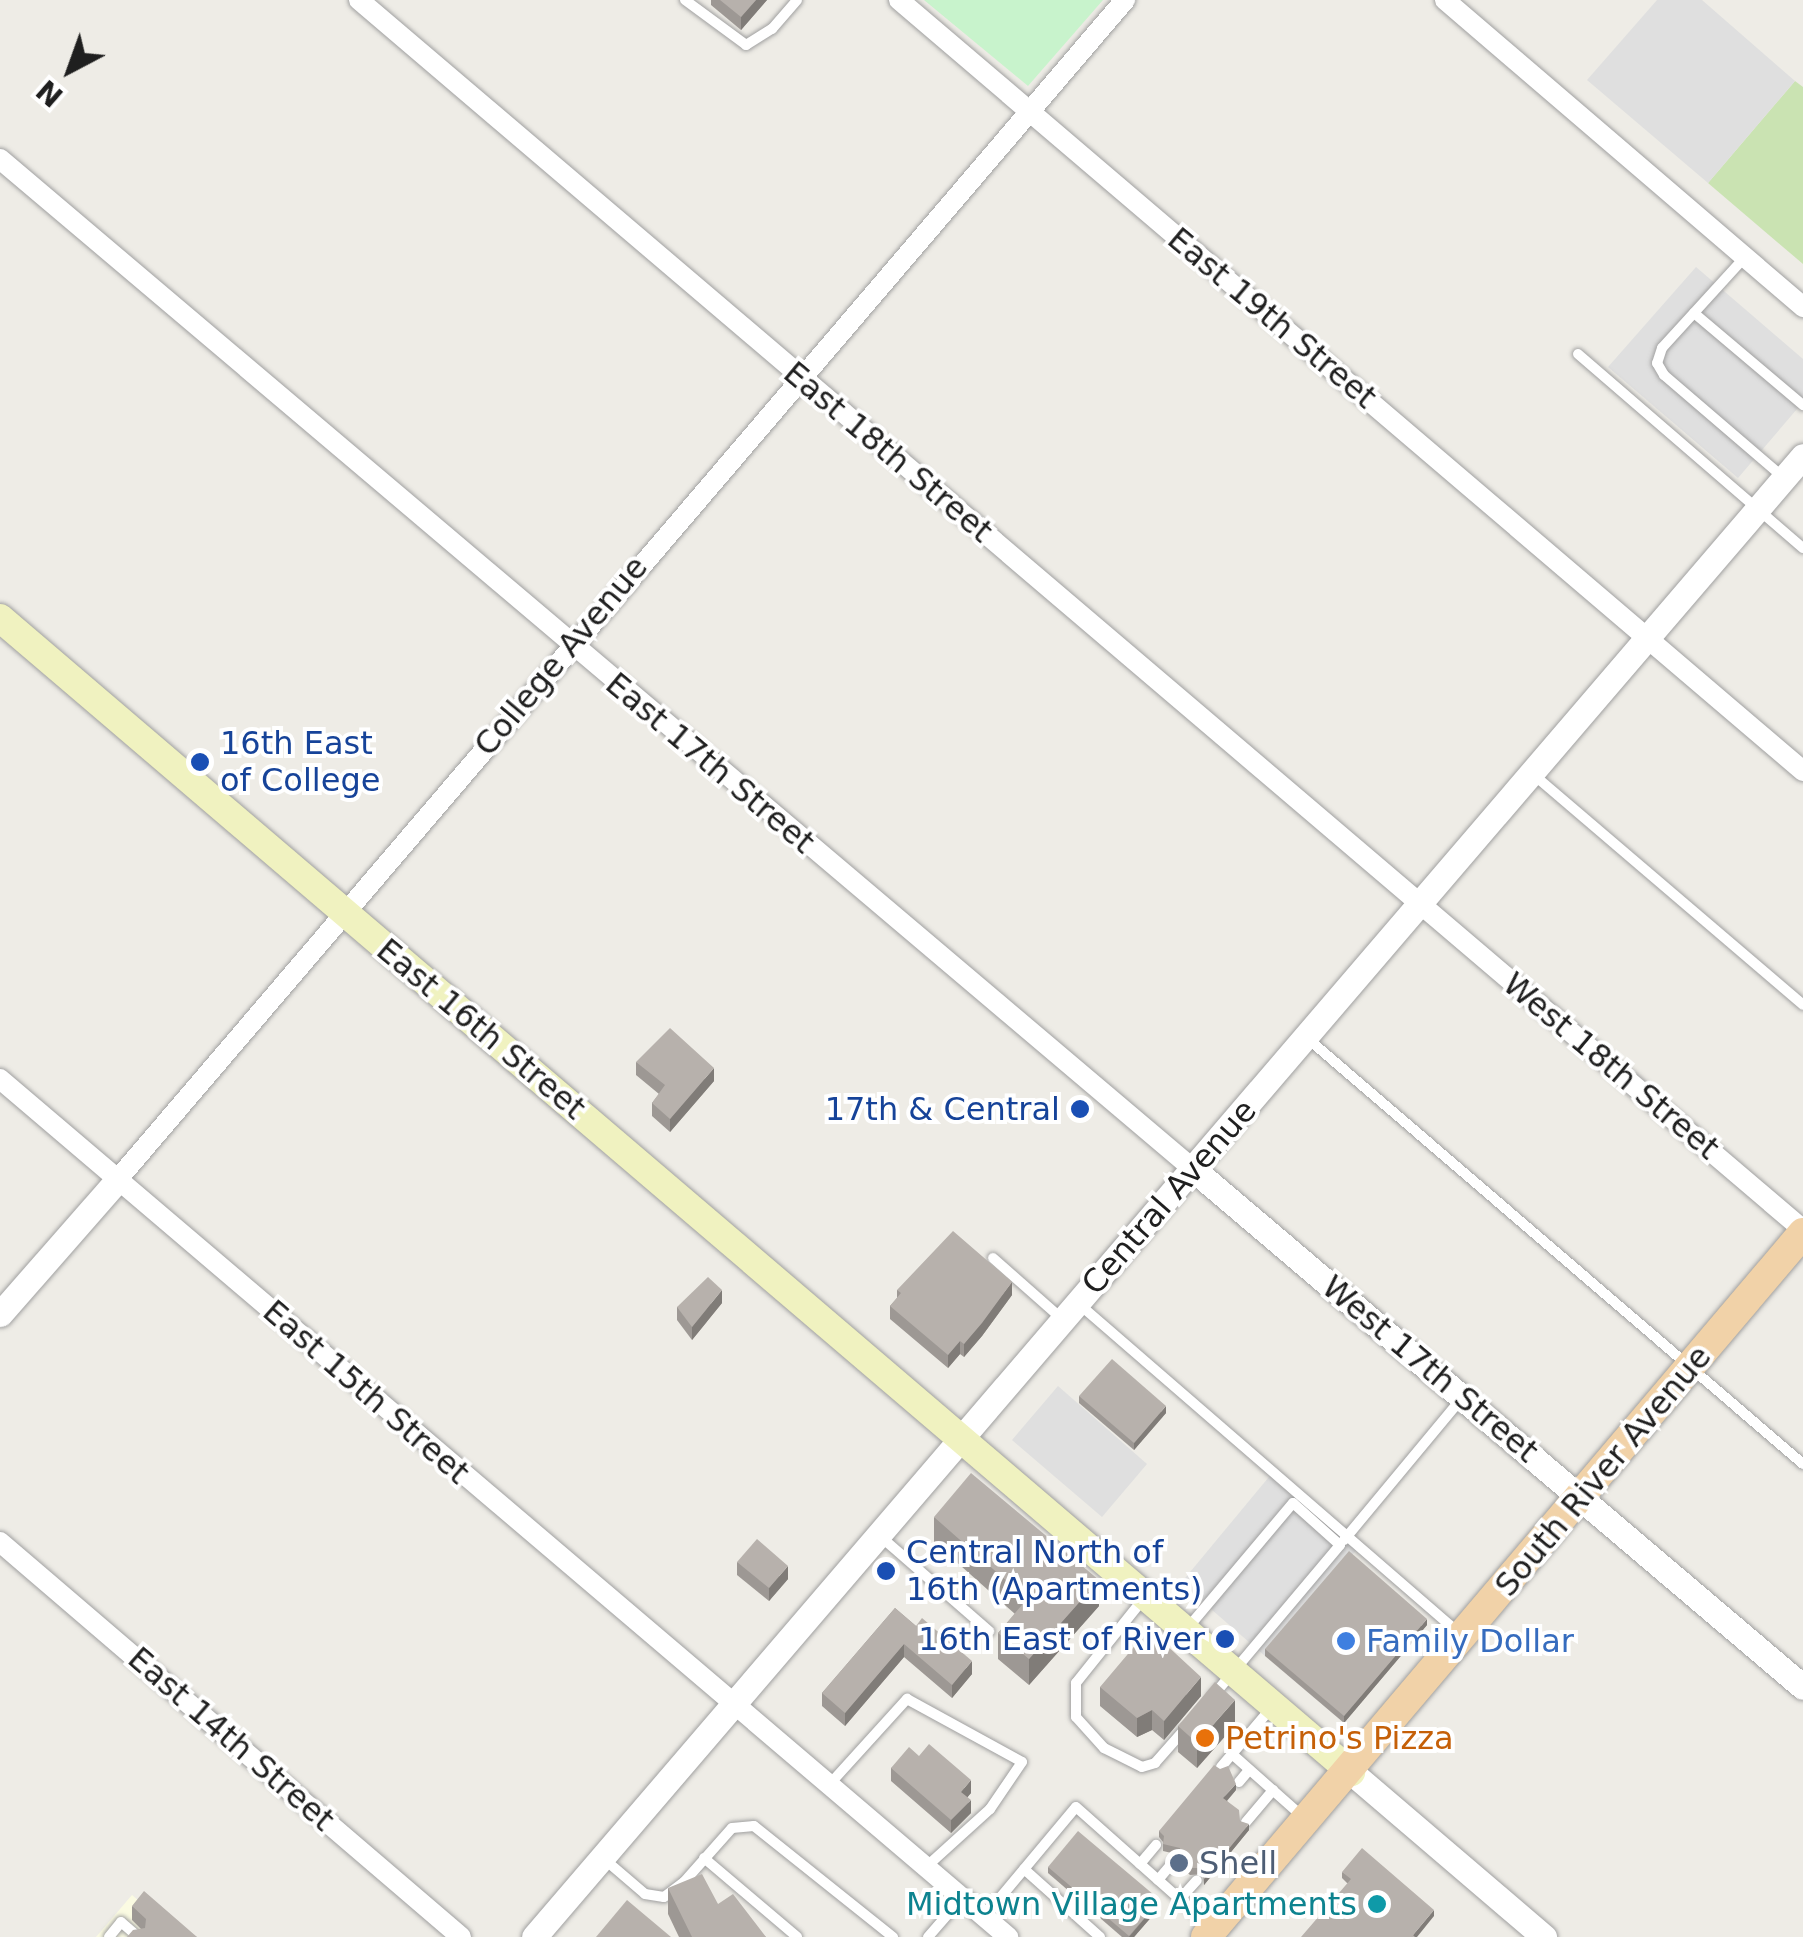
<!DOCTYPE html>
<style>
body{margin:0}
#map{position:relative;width:1803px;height:1937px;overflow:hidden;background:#eeece6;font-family:"DejaVu Sans",sans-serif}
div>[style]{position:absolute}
.education>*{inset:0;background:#fbfbe2}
.grass>*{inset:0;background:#cae3b2}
.park>*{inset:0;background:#c8f3cc}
.parking>*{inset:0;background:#dfdfdf}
.roads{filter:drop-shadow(0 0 2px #a0a0a0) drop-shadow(0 0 2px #a0a0a0)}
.service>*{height:10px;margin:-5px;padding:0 5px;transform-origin:5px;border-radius:5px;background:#fff}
.minor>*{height:20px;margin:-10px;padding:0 10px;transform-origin:10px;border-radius:10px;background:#fff}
.tertiary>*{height:25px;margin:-12.5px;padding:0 12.5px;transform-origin:12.5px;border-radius:12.5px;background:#fff}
.secondary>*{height:28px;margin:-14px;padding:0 14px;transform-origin:14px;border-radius:14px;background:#f0f2c0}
.primary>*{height:30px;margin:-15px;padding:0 15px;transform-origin:15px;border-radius:15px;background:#f1d2a8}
.wall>*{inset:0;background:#9d9894}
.shaded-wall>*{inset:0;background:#807c78}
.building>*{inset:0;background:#b7b1ac}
.dots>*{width:28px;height:28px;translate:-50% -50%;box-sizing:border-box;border:5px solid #fff;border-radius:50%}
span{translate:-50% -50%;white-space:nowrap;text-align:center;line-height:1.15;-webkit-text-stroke:8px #fff;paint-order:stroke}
.street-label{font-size:32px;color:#1f1f1f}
.transit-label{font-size:32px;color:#164399}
.left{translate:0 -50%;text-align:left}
.right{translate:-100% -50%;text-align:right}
.shop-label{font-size:32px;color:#366cbe}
.food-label{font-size:32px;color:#c56008}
.service-label{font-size:32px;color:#4e5e75}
.culture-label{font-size:32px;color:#0d838f}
.north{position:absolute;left:20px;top:20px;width:100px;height:100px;-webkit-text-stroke:8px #fff;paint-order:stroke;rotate:221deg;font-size:28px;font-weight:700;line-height:40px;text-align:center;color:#1f1f1f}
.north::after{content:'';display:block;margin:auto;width:35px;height:45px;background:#1f1f1f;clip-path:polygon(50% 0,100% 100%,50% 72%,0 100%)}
</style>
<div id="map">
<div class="education">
<div style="clip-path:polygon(132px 1895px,181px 1937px,96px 1937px)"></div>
</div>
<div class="grass">
<div style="clip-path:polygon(1795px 81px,1803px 87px,1803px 264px,1708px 183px)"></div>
</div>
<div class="park">
<div style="clip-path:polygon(924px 0,1103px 0,1028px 86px)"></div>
</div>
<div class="parking">
<div style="clip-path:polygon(1657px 0,1702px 0,1795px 81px,1708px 183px,1587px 80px)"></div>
<div style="clip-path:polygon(1696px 267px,1803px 359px,1803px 402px,1738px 478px,1608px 367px)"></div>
<div style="clip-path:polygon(1058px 1386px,1147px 1464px,1102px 1517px,1012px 1440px)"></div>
<div style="clip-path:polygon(1273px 1472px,1360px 1546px,1265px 1656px,1181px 1583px)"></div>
</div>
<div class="roads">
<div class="service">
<div style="left:685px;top:0;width:76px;rotate:36.4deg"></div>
<div style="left:746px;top:45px;width:31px;rotate:-32deg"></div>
<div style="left:772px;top:29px;width:38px;rotate:-49deg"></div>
<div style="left:1745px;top:257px;width:123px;rotate:132.4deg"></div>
<div style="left:1662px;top:348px;width:16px;rotate:108deg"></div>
<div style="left:1657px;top:363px;width:14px;rotate:60deg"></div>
<div style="left:1664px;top:375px;width:157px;rotate:40.6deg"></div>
<div style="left:1694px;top:313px;width:143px;rotate:40.2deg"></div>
<div style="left:1578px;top:354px;width:297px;rotate:40.8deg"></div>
<div style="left:1534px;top:775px;width:354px;rotate:40.5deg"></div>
<div style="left:1307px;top:1038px;width:654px;rotate:40.66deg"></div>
<div style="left:993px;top:1258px;width:94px;rotate:41.5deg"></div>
<div style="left:1079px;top:1304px;width:503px;rotate:40.89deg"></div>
<div style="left:880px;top:1536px;width:145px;rotate:41.1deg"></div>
<div style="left:1344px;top:1540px;width:183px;rotate:-50.3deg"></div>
<div style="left:1144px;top:1598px;width:109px;rotate:128.7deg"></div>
<div style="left:1076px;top:1683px;width:34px;rotate:90deg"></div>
<div style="left:1076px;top:1717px;width:42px;rotate:47.9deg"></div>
<div style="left:1104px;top:1748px;width:42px;rotate:26.6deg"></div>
<div style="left:1142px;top:1767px;width:14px;rotate:-17deg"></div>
<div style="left:1155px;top:1763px;width:45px;rotate:-48.6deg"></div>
<div style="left:1186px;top:1630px;width:166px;rotate:-49.9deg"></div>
<div style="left:1293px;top:1503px;width:63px;rotate:41.8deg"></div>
<div style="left:1340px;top:1545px;width:199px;rotate:130.1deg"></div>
<div style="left:1232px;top:1754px;width:95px;rotate:41.6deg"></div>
<div style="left:1221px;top:1767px;width:80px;rotate:-49.6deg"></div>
<div style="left:1239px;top:1782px;width:16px;rotate:-50deg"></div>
<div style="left:828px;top:1786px;width:118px;rotate:-47.8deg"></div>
<div style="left:907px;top:1699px;width:131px;rotate:28.7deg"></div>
<div style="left:1022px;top:1762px;width:57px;rotate:124.2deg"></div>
<div style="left:990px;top:1809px;width:86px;rotate:137.8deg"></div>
<div style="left:1246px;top:1822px;width:42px;rotate:-49.8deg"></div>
<div style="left:603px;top:1858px;width:55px;rotate:40.6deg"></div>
<div style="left:645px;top:1894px;width:19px;rotate:9deg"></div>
<div style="left:664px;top:1897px;width:25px;rotate:-37deg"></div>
<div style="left:684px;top:1882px;width:72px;rotate:-48.4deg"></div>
<div style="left:732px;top:1828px;width:22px;rotate:-5deg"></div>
<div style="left:754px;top:1826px;width:178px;rotate:38.6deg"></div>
<div style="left:704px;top:1858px;width:122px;rotate:40.3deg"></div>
<div style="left:1140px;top:1864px;width:25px;rotate:-50deg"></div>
<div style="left:1024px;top:1869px;width:102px;rotate:41.8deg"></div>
<div style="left:1158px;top:1880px;width:25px;rotate:-50deg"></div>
<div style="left:1180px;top:1899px;width:25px;rotate:-48deg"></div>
<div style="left:984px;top:1917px;width:143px;rotate:-50.1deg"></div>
<div style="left:1076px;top:1807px;width:178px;rotate:41.6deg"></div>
<div style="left:109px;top:1937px;width:19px;rotate:-51deg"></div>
<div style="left:121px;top:1922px;width:23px;rotate:41deg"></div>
<div style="left:928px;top:1937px;width:52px;rotate:-48.9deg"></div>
</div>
<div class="minor">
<div style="left:359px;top:0;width:1897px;rotate:40.42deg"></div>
<div style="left:899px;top:0;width:1188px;rotate:40.46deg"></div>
<div style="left:1445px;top:0;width:472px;rotate:40.6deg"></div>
<div style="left:0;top:159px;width:1563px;rotate:40.25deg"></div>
<div style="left:0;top:1079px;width:1324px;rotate:40.4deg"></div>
<div style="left:118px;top:1179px;width:1551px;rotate:-49.5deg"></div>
<div style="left:0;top:1542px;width:607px;rotate:40.59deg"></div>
</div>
<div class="tertiary">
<div style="left:1193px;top:1169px;width:800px;rotate:40.34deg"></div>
<div style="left:0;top:1314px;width:179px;rotate:-48.8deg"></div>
<div style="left:1351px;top:1772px;width:254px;rotate:40.5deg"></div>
<div style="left:534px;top:1937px;width:1950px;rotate:-49.41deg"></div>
</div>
<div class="secondary">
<div style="left:0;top:618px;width:1777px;rotate:40.5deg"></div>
</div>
<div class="primary">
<div style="left:1206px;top:1937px;width:923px;rotate:-49.7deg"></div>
</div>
</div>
<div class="wall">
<div style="clip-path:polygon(711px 0,767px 0,741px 30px,711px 5px)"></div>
<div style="clip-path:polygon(636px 1062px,714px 1081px,670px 1132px,652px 1116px,652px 1103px,659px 1094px,636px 1075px)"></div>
<div style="clip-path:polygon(897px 1290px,1012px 1295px,982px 1336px,964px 1357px,960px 1354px,948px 1368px,890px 1319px,890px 1306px,897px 1298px)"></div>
<div style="clip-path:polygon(722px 1303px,692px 1340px,677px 1320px,677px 1307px)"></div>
<div style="clip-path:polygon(1079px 1396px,1166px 1413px,1134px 1450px,1079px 1403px)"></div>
<div style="clip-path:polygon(934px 1517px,1099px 1606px,1029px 1685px,998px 1659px,998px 1633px,1015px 1614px,934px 1542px)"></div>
<div style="clip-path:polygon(737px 1562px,788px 1579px,769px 1601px,737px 1575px)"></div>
<div style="clip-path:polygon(895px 1608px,972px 1674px,952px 1698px,904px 1657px,845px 1726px,822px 1706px,822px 1693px)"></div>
<div style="clip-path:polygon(1427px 1625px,1344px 1723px,1265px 1656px,1265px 1649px)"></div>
<div style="clip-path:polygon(1100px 1687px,1201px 1696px,1164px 1740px,1152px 1730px,1137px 1737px,1100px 1706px)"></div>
<div style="clip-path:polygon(1235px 1725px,1197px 1768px,1178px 1752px,1178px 1726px)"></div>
<div style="clip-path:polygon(919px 1756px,971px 1793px,967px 1797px,971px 1813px,951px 1833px,891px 1781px,891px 1768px)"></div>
<div style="clip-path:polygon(1236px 1790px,1227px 1801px,1240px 1821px,1249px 1830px,1204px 1885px,1203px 1874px,1190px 1875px,1181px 1867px,1180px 1855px,1163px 1851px,1163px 1842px,1159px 1837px,1159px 1831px)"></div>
<div style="clip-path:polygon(1048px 1867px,1160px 1907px,1134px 1937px,1122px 1937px,1048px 1873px)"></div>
<div style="clip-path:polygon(1342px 1872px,1434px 1916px,1347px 1883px,1342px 1878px)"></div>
<div style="clip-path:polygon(668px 1888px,718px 1904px,766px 1937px,679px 1937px,668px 1914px)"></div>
<div style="clip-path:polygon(132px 1906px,197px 1937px,141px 1929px,132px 1920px)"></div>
</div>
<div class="shaded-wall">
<div style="clip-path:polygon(756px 0,767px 0,741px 30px,741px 17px)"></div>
<div style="clip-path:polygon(714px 1068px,714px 1081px,670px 1132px,670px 1119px)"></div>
<div style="clip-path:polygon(1012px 1282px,1012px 1295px,982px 1336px,964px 1357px,964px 1344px)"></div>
<div style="clip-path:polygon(722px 1290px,722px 1303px,692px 1340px,692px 1327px)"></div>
<div style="clip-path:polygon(960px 1341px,960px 1354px,948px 1368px,948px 1355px)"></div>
<div style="clip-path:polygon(1166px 1406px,1166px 1413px,1134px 1450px,1134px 1443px)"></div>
<div style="clip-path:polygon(788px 1566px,788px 1579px,769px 1601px,769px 1588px)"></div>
<div style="clip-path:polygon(1099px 1580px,1099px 1606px,1029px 1685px,1029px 1659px)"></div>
<div style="clip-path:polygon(1427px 1619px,1427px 1625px,1344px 1723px,1344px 1716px)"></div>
<div style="clip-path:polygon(904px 1644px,904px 1657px,845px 1726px,845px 1713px)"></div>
<div style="clip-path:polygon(972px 1661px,972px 1674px,952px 1698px,952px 1685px)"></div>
<div style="clip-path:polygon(1201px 1677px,1201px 1696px,1164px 1740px,1164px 1721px)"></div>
<div style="clip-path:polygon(1235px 1700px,1235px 1725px,1197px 1768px,1197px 1743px)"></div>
<div style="clip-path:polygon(1152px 1710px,1152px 1730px,1137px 1737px,1137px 1718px)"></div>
<div style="clip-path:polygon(971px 1780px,971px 1793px,961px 1805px,961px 1792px)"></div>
<div style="clip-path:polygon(1236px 1784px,1236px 1790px,1223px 1805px,1223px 1798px)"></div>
<div style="clip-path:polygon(971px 1800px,971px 1813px,951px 1833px,951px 1820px)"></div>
<div style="clip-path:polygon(1249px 1824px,1249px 1830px,1204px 1885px,1204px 1879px)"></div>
<div style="clip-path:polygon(1160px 1900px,1160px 1907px,1134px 1937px,1129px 1937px)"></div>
<div style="clip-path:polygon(1434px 1910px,1434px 1916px,1417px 1937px,1413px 1937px,1413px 1935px)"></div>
</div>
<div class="building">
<div style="clip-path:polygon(720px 0,756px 0,741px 17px)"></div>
<div style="clip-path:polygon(670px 1028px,714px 1068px,670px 1119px,652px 1103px,665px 1085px,636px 1062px)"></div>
<div style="clip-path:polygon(953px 1231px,1012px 1282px,982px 1323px,964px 1344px,960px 1341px,948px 1355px,890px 1306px,901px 1293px,897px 1290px)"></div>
<div style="clip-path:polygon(708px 1277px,722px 1290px,692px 1327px,677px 1307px)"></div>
<div style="clip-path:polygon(1112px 1359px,1166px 1406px,1134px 1443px,1079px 1396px)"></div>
<div style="clip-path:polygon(971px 1473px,1099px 1580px,1029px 1659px,998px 1633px,1027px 1599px,934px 1517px)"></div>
<div style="clip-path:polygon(757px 1539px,788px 1566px,769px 1588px,737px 1562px)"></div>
<div style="clip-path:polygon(1349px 1551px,1427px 1619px,1344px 1716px,1265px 1649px)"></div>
<div style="clip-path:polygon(895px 1608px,916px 1626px,922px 1618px,972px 1661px,952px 1685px,904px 1644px,845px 1713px,822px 1693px)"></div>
<div style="clip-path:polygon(1149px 1629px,1201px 1677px,1164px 1721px,1152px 1710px,1137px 1718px,1100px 1687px)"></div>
<div style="clip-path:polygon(1215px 1682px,1235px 1700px,1197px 1743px,1178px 1726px)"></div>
<div style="clip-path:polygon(929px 1744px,971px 1780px,961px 1792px,971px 1800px,951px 1820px,891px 1768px,909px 1747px,919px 1756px)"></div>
<div style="clip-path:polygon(1214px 1765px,1220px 1769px,1228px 1766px,1236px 1784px,1223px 1798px,1239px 1810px,1240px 1821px,1249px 1824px,1204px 1879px,1203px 1868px,1190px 1868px,1181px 1860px,1180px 1848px,1163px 1844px,1164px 1836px,1159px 1831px)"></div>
<div style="clip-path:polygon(1078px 1831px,1160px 1900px,1129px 1936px,1048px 1867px)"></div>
<div style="clip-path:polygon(1362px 1848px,1434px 1910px,1413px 1935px,1415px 1937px,1301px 1937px,1351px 1879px,1342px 1872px)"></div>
<div style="clip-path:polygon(702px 1874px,718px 1904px,733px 1894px,766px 1937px,692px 1937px,668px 1888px)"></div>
<div style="clip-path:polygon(144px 1891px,197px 1937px,127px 1937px,133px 1930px,145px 1928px,146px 1919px,132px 1906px)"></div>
<div style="clip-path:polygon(627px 1900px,671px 1937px,596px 1937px)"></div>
</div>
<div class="dots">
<div style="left:200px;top:762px;background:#1a4fb4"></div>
<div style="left:1080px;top:1109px;background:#1a4fb4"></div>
<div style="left:886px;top:1571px;background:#1a4fb4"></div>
<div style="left:1225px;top:1639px;background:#1a4fb4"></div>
<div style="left:1346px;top:1641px;background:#3f7fe0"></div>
<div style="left:1205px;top:1738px;background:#e8710a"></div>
<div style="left:1179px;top:1863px;background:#5c6f8a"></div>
<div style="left:1377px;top:1904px;background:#0f9aa8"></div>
</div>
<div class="street-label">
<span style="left:1272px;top:318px;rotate:40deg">East 19th Street</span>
<span style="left:888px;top:452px;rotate:40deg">East 18th Street</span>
<span style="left:561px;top:656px;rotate:-50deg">College Avenue</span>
<span style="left:710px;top:763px;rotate:40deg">East 17th Street</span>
<span style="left:481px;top:1029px;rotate:40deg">East 16th Street</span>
<span style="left:1611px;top:1066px;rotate:40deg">West 18th Street</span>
<span style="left:1169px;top:1197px;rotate:-49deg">Central Avenue</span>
<span style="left:1430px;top:1369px;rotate:40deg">West 17th Street</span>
<span style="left:366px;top:1392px;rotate:41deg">East 15th Street</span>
<span style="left:1603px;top:1471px;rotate:-50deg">South River Avenue</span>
<span style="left:231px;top:1739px;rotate:41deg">East 14th Street</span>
</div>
<div class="transit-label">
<span class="left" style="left:220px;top:762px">16th East<br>of College</span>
<span class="right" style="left:1060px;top:1109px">17th &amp; Central</span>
<span class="left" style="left:906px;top:1571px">Central North of<br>16th (Apartments)</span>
<span class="right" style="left:1205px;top:1639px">16th East of River</span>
</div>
<div class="shop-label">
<span class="left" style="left:1366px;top:1641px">Family Dollar</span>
</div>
<div class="food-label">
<span class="left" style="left:1225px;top:1738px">Petrino's Pizza</span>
</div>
<div class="service-label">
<span class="left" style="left:1199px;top:1863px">Shell</span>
</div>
<div class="culture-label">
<span class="right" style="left:1357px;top:1904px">Midtown Village Apartments</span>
</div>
<div class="north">N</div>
</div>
